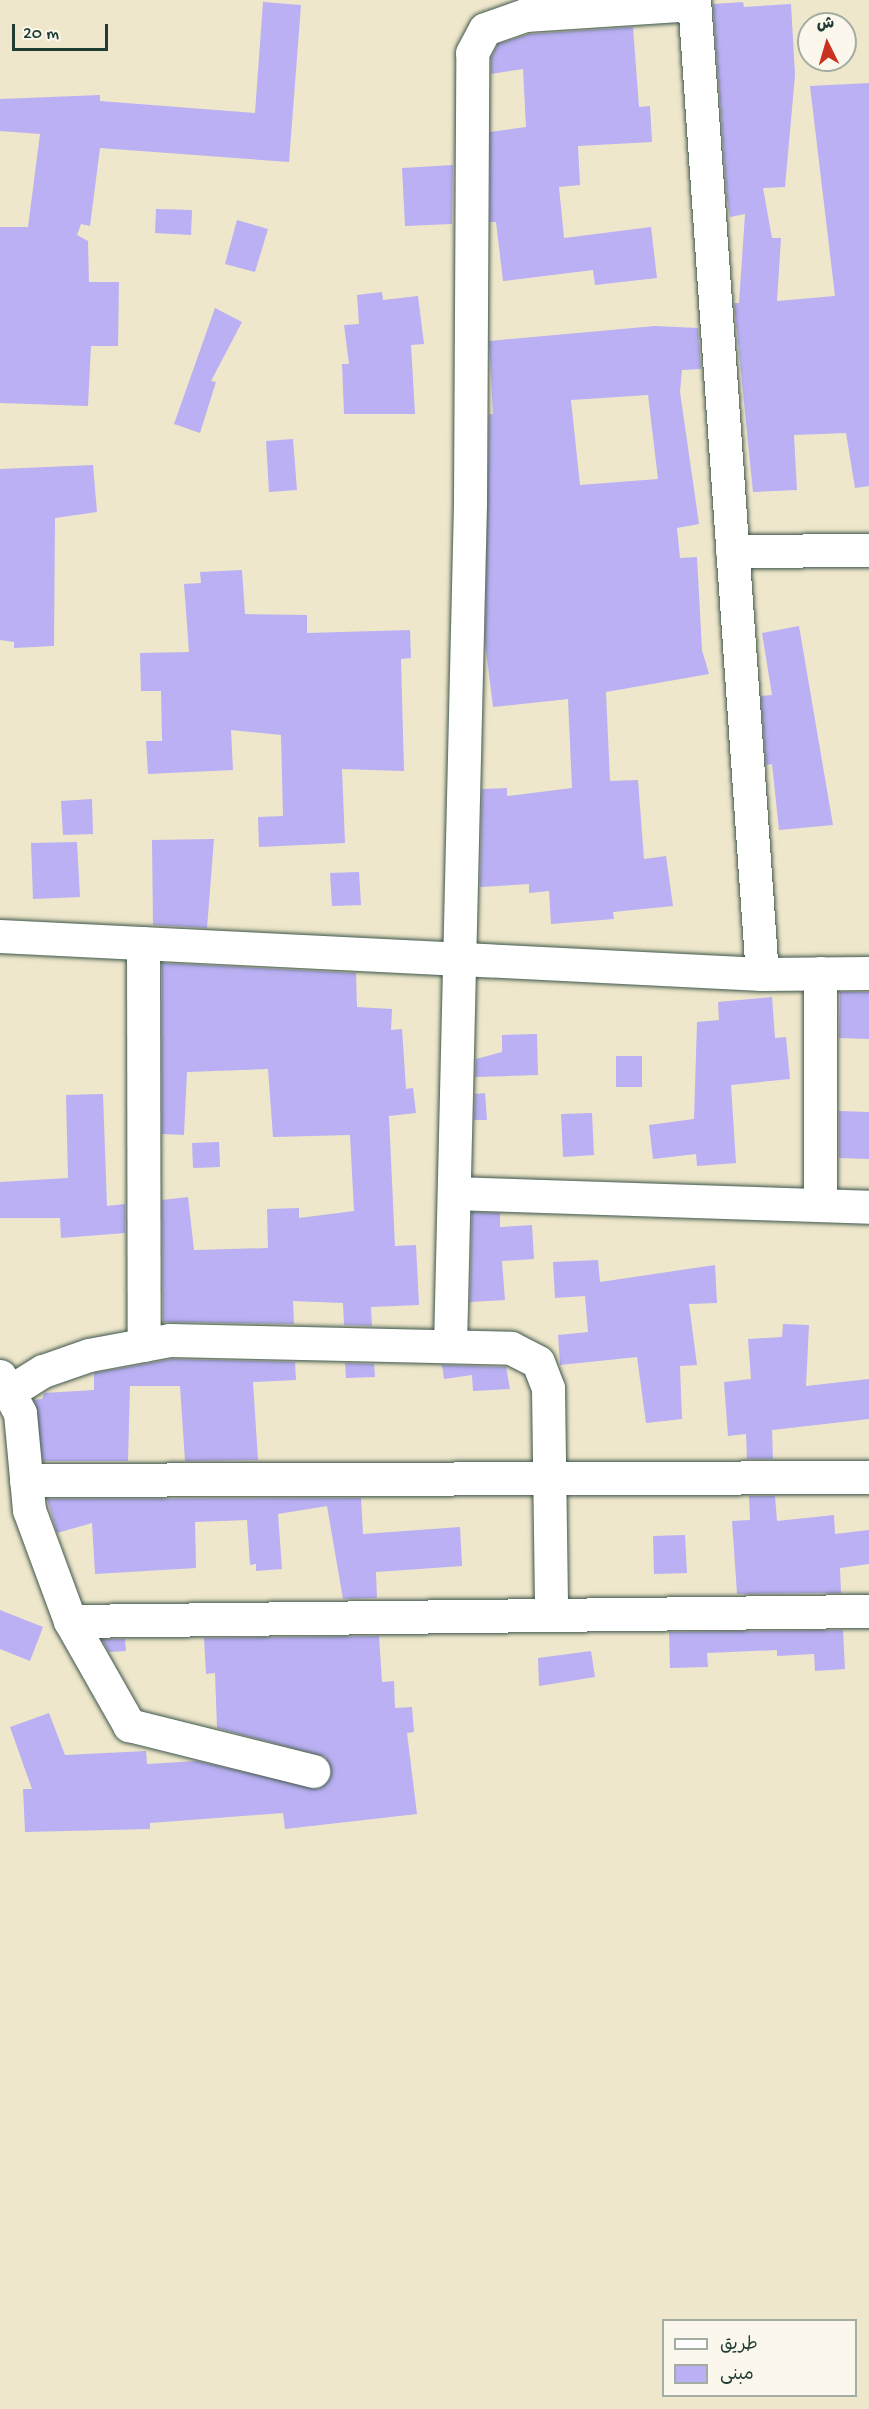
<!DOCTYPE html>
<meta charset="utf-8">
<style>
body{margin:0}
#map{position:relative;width:869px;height:2409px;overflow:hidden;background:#eee7cb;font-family:"Gochi Hand","Playpen Sans Arabic",sans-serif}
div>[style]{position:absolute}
.building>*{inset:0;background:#bab0f3}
.roads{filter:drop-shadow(0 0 2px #3e564b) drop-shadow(0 0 2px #3e564b)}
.minor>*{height:33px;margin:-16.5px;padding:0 16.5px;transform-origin:16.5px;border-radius:16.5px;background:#fff}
span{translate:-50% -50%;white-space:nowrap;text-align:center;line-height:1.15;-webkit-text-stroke:4.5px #fbf7ec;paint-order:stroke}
.legend{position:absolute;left:662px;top:2319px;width:195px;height:78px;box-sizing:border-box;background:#fbf7ec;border:2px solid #a3ada2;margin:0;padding:8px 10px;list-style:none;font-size:18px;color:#1f3d34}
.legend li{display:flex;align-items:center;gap:12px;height:30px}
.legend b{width:30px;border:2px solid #a3ada2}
.north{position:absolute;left:797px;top:12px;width:60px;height:60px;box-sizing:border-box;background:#fbf7ec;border:2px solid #a3ada2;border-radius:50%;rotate:355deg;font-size:16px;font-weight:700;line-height:24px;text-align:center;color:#1f3d34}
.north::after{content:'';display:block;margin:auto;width:21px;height:27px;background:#c8321e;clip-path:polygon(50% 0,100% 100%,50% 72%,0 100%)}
.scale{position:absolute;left:12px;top:24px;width:96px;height:27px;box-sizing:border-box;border:3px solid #1f3d34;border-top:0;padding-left:8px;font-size:18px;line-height:21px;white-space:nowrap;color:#1f3d34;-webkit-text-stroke:4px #fbf7ec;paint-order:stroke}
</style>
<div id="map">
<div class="building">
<div style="clip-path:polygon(263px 2px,301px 5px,289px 162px,100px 148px,90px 226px,81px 224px,77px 235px,88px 241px,89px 282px,119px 282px,118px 346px,91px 346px,88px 406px,0 403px,0 227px,28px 227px,40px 134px,0 131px,0 99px,100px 95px,100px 101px,255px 113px)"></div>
<div style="clip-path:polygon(743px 2px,744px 7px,791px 4px,795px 75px,785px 187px,763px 188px,772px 238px,781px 238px,777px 301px,835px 296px,810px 86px,869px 83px,869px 486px,855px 488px,846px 433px,794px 435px,797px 490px,753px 492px,734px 303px,739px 303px,745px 214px,730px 217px,727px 199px,713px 4px)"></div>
<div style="clip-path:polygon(633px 27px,639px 107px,650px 106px,652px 142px,578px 146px,580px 185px,559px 187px,564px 238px,651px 227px,657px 278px,595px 285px,593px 270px,503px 281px,496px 222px,490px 222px,490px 132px,526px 127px,523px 69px,491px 74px,491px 58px,498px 44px,529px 34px)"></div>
<div style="clip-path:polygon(453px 165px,452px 224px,405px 226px,402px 168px)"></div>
<div style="clip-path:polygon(156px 209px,192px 210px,191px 235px,155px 233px)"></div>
<div style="clip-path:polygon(237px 220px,268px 229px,255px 272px,225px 264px)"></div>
<div style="clip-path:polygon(382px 292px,383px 300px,418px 296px,424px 344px,411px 345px,415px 414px,344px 414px,342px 364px,349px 364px,344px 325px,359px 324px,357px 295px)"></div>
<div style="clip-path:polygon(215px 308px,242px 322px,211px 381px,216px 382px,200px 433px,174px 424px)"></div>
<div style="clip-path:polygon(evenodd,655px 326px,698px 328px,701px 369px,682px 370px,680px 392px,699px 524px,677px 528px,680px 558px,697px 557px,702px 650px,709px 674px,606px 692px,610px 781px,638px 780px,644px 859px,666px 856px,673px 906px,613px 912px,614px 919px,551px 924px,549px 891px,529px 893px,529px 884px,480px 887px,482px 789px,507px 788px,507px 796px,572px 788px,568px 699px,493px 707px,485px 642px,489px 414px,493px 414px,489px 341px,655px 326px,648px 395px,658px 479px,580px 485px,571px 400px,648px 395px)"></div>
<div style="clip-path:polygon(293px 439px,297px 490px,269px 492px,266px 441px)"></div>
<div style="clip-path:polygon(93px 465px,97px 512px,55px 518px,54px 646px,14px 648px,14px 642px,0 640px,0 469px)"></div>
<div style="clip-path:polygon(242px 570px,245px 614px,307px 615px,307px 633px,410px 630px,411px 658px,401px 659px,404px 771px,342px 769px,345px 843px,259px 847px,258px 817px,283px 816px,281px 735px,231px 730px,233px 770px,148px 774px,146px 741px,162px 741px,161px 691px,141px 691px,140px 653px,189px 652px,184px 584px,201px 583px,200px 572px)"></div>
<div style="clip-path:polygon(799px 626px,833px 825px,779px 830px,772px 764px,766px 765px,761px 696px,772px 695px,762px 633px)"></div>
<div style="clip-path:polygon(92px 799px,93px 834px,63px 835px,61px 801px)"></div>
<div style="clip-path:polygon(214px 839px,207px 928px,153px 925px,152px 840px)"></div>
<div style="clip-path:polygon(77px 842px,80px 897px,33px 899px,31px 843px)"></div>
<div style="clip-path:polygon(359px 872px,361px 905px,332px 906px,330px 873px)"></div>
<div style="clip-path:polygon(162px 963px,356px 973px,357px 1007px,392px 1009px,391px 1030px,402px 1029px,406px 1089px,413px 1088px,416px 1113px,389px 1116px,395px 1246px,416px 1245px,419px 1305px,371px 1307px,372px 1326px,344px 1325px,343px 1303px,293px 1301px,294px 1324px,163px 1322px,162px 1200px,188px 1197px,194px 1250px,268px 1248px,267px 1209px,299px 1208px,299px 1218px,354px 1211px,350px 1135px,273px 1137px,268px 1069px,187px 1072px,184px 1135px,162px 1134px)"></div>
<div style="clip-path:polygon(840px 992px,869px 992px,869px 1039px,839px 1038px)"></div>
<div style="clip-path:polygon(772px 997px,775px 1038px,786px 1037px,790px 1079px,731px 1085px,736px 1163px,697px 1166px,696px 1154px,653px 1159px,649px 1125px,694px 1119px,697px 1022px,719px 1020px,718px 1002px)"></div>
<div style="clip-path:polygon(537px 1034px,538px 1075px,475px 1077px,476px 1059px,502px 1052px,502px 1035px)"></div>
<div style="clip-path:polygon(616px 1056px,642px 1056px,642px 1087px,616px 1087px)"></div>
<div style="clip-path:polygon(485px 1093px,487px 1120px,474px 1120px,475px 1094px)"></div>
<div style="clip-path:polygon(103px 1094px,107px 1206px,125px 1204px,125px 1233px,61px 1238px,60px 1218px,0 1218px,0 1182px,68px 1178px,66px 1095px)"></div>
<div style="clip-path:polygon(839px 1111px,869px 1112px,869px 1159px,839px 1158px)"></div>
<div style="clip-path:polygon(592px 1113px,594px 1155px,563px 1157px,561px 1114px)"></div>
<div style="clip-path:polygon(219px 1142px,220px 1167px,193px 1168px,192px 1143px)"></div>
<div style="clip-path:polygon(472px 1212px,500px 1213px,500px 1227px,532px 1225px,534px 1259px,502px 1261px,505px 1300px,470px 1302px)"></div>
<div style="clip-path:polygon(598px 1260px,600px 1282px,715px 1265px,717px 1303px,689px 1304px,697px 1365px,680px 1366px,682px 1419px,646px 1423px,637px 1357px,560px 1365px,558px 1335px,588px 1332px,585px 1296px,555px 1298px,553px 1262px)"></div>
<div style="clip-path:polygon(783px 1324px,809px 1325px,806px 1386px,869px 1379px,869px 1419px,772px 1430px,773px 1459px,747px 1459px,746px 1434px,728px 1436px,724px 1382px,751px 1379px,748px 1339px,782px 1337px)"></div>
<div style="clip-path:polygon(172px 1359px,295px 1362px,296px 1380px,253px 1382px,258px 1460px,185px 1461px,180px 1386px,130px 1386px,128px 1461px,43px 1461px,34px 1400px,42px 1399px,44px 1393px,94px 1390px,94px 1373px)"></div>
<div style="clip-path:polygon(345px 1363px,374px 1364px,375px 1377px,346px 1378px)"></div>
<div style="clip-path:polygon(442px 1365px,506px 1367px,510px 1389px,473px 1391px,472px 1375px,444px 1379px)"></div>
<div style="clip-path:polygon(749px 1496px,775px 1496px,777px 1521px,834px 1515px,835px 1534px,869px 1530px,869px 1564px,840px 1568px,841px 1593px,737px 1594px,732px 1521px,750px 1520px)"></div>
<div style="clip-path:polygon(361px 1498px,363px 1534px,460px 1527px,462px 1566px,376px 1572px,377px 1598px,343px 1599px,327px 1506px,278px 1514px,282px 1569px,256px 1571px,256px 1564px,250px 1565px,247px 1520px,195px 1522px,196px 1568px,95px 1574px,92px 1523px,57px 1533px,47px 1499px)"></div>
<div style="clip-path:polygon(685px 1535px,687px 1573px,654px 1574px,653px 1536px)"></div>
<div style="clip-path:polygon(0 1610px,43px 1627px,30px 1661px,0 1649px)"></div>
<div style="clip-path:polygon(843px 1630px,845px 1669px,815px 1671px,814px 1654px,777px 1656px,777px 1650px,707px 1653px,708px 1667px,670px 1668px,669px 1632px)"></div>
<div style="clip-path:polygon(379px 1636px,382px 1682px,394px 1681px,395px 1708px,412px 1707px,414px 1732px,407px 1733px,417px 1814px,285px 1829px,283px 1813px,150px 1823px,150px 1829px,25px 1832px,23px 1789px,32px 1789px,10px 1727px,49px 1713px,65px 1755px,146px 1751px,147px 1764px,197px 1761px,319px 1789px,331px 1775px,326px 1757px,217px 1728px,215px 1673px,206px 1674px,204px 1638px)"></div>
<div style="clip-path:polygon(102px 1639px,125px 1639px,126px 1651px,109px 1652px)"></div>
<div style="clip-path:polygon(591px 1651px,595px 1677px,539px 1686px,538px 1658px)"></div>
</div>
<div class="roads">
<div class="minor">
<div style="left:694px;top:0;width:976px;rotate:86.01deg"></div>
<div style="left:732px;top:551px;width:137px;rotate:-0.4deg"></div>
<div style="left:0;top:936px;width:763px;rotate:2.85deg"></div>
<div style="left:762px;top:974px;width:107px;rotate:-0.5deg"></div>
<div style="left:143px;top:943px;width:402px;rotate:89.9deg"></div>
<div style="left:454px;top:1193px;width:415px;rotate:1.9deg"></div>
<div style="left:820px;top:1205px;width:232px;rotate:-90deg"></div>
<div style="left:450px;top:1346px;width:844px;rotate:-88.64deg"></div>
<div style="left:470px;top:502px;width:449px;rotate:-89.7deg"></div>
<div style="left:472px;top:53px;width:27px;rotate:-62deg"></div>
<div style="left:485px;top:29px;width:42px;rotate:-19.3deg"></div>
<div style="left:525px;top:15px;width:169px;rotate:-3.7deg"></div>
<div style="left:0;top:1376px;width:42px;rotate:61.6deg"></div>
<div style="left:20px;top:1413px;width:97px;rotate:84.7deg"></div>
<div style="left:29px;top:1510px;width:118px;rotate:69.7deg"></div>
<div style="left:70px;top:1621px;width:120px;rotate:60.4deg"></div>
<div style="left:129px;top:1725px;width:190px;rotate:14deg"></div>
<div style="left:9px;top:1392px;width:40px;rotate:-32deg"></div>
<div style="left:43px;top:1371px;width:49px;rotate:-19.2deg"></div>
<div style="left:89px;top:1355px;width:82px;rotate:-10.5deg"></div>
<div style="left:170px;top:1340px;width:341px;rotate:1.3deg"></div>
<div style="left:511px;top:1348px;width:30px;rotate:27deg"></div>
<div style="left:538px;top:1362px;width:28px;rotate:69deg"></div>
<div style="left:548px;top:1388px;width:226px;rotate:89.2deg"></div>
<div style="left:26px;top:1480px;width:843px;rotate:-0.2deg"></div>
<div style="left:70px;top:1621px;width:799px;rotate:-0.72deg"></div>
</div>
</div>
<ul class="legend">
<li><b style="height:8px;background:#fff"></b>طريق</li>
<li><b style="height:16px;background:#bab0f3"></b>مبنى</li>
</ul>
<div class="north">ش</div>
<div class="scale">20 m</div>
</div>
